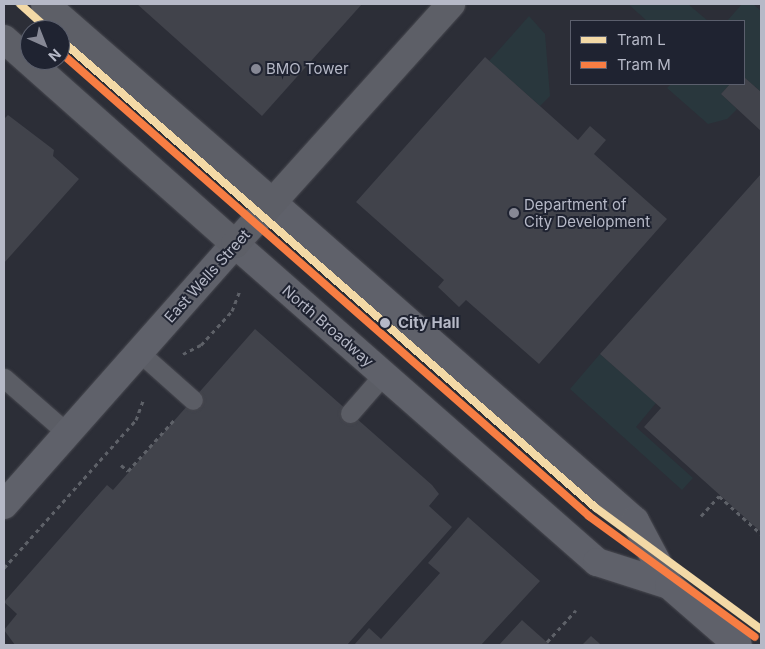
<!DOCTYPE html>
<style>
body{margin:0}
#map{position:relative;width:765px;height:649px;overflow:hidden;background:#2c2e37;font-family:Inter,sans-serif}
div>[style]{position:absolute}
.green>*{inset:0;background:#29373d}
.building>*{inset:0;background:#41434b}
.path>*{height:3px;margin-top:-1.5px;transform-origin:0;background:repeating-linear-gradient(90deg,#5e6168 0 4px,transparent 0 8px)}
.roads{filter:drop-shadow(0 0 1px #484950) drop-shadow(0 0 1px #484950)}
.lane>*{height:19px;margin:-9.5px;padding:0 9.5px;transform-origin:9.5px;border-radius:9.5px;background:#5b5d65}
.secondary>*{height:28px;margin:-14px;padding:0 14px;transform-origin:14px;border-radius:14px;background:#5f616a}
.primary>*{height:28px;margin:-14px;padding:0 14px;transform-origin:14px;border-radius:14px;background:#5d5f67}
.tram-1>*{height:8px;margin:-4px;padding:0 4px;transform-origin:4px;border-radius:4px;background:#f3d9a6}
.tram-2>*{height:8px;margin:-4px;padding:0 4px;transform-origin:4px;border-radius:4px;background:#f77d43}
.dots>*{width:14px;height:14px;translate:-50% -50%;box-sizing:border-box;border:2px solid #1f2331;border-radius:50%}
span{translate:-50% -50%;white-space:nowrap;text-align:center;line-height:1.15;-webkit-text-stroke:4px #1f2331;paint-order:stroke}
.poi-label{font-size:15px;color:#b6b9c7}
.left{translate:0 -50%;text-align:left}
.street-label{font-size:15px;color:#b6b9c7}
.stop-label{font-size:15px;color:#b6b9c7;font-weight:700}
.frame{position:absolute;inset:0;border:5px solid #b6b9c7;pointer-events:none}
.legend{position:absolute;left:570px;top:20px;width:175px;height:65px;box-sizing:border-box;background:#1f2331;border:1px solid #5b5f6d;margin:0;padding:6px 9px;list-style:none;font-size:15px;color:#b6b9c7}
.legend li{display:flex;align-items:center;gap:10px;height:25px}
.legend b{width:25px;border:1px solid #5b5f6d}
.north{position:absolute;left:20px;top:20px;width:50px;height:50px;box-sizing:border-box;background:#1f2331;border:1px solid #5b5f6d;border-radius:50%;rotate:136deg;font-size:14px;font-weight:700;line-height:20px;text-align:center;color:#b6b9c7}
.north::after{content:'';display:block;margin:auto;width:18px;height:22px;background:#868895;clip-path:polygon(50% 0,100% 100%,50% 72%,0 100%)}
</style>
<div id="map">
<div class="green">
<div style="clip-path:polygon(628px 4px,688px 4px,708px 21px,647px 21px)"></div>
<div style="clip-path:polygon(742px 4px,753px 4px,761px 11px,761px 92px,744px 77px,744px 21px,727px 21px)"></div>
<div style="clip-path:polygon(529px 16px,545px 34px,550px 96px,540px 106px,489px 61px)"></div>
<div style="clip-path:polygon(671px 84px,730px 84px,721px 94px,737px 109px,727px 119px,708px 124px,667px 88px)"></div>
<div style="clip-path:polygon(600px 354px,656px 403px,636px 427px,693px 478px,682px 490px,570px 389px)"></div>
</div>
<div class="building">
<div style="clip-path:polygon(137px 4px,362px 4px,262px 116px)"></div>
<div style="clip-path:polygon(485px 57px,578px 140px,590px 126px,606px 140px,594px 154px,667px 219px,539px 364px,466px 300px,459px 307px,438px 287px,444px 280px,356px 202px)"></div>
<div style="clip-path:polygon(744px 77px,761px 92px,761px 131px,721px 94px,730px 84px,744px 84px)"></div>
<div style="clip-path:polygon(8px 115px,54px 150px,53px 156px,79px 179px,4px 263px,4px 119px)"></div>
<div style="clip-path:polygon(761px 174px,761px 532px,644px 427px,661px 408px,600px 354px)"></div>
<div style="clip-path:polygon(255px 329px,432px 485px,439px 494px,429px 506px,452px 527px,347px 645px,15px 645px,4px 630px,17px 614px,4px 602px,107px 485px,113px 490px)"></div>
<div style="clip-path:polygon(468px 517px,540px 581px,481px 645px,354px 645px,369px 628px,381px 639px,440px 573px,428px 563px)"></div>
<div style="clip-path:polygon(522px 620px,523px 621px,550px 645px,499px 645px)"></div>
<div style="clip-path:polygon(591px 636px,599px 643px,601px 645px,582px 645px)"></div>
</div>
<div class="path">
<div style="left:183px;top:354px;width:20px;rotate:-27deg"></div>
<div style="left:201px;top:345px;width:46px;rotate:-47.6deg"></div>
<div style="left:232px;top:311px;width:22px;rotate:-69deg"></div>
<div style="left:121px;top:465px;width:9px;rotate:41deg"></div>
<div style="left:128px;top:471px;width:70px;rotate:-47.9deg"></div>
<div style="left:701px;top:516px;width:27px;rotate:-48deg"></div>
<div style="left:719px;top:496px;width:57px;rotate:42.1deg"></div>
<div style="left:4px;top:568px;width:198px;rotate:-48.3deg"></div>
<div style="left:136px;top:420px;width:23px;rotate:-70deg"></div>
<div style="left:547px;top:642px;width:43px;rotate:-47.8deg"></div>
</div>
<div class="roads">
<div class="lane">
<div style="left:139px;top:352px;width:72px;rotate:41.6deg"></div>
<div style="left:4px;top:378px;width:84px;rotate:41.1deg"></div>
<div style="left:350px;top:413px;width:52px;rotate:-48.9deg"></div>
</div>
<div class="secondary">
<div style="left:272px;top:202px;width:483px;rotate:41.3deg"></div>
<div style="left:635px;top:521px;width:72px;rotate:62deg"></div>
<div style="left:4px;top:505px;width:349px;rotate:-48.5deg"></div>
<div style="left:235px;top:244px;width:482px;rotate:41.3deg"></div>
<div style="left:597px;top:562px;width:76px;rotate:17.7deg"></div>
<div style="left:669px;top:585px;width:91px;rotate:41deg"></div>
</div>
<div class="primary">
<div style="left:45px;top:4px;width:301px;rotate:41.1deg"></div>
<div style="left:4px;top:39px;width:309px;rotate:41.6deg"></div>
<div style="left:235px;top:244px;width:323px;rotate:-48deg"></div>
</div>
</div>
<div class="tram-1">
<div style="left:20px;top:4px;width:39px;rotate:42deg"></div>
<div style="left:60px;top:39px;width:712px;rotate:41.19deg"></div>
<div style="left:596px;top:508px;width:205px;rotate:36.3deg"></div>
</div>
<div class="tram-2">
<div style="left:60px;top:52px;width:704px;rotate:41.25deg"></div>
<div style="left:589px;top:516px;width:205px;rotate:36.1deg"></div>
</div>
<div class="dots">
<div style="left:256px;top:69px;background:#868895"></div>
<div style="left:514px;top:213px;background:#868895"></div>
<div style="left:385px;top:323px;background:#b6b9c7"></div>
</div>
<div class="poi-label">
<span class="left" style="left:266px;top:69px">BMO Tower</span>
<span class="left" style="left:524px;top:213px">Department of<br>City Development</span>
</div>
<div class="street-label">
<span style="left:207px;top:276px;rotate:-48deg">East Wells Street</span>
<span style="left:328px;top:326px;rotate:41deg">North Broadway</span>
</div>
<div class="stop-label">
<span class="left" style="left:398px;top:323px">City Hall</span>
</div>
<div class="frame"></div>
<ul class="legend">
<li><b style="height:6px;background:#f3d9a6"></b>Tram L</li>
<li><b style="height:6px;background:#f77d43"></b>Tram M</li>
</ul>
<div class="north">N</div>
</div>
